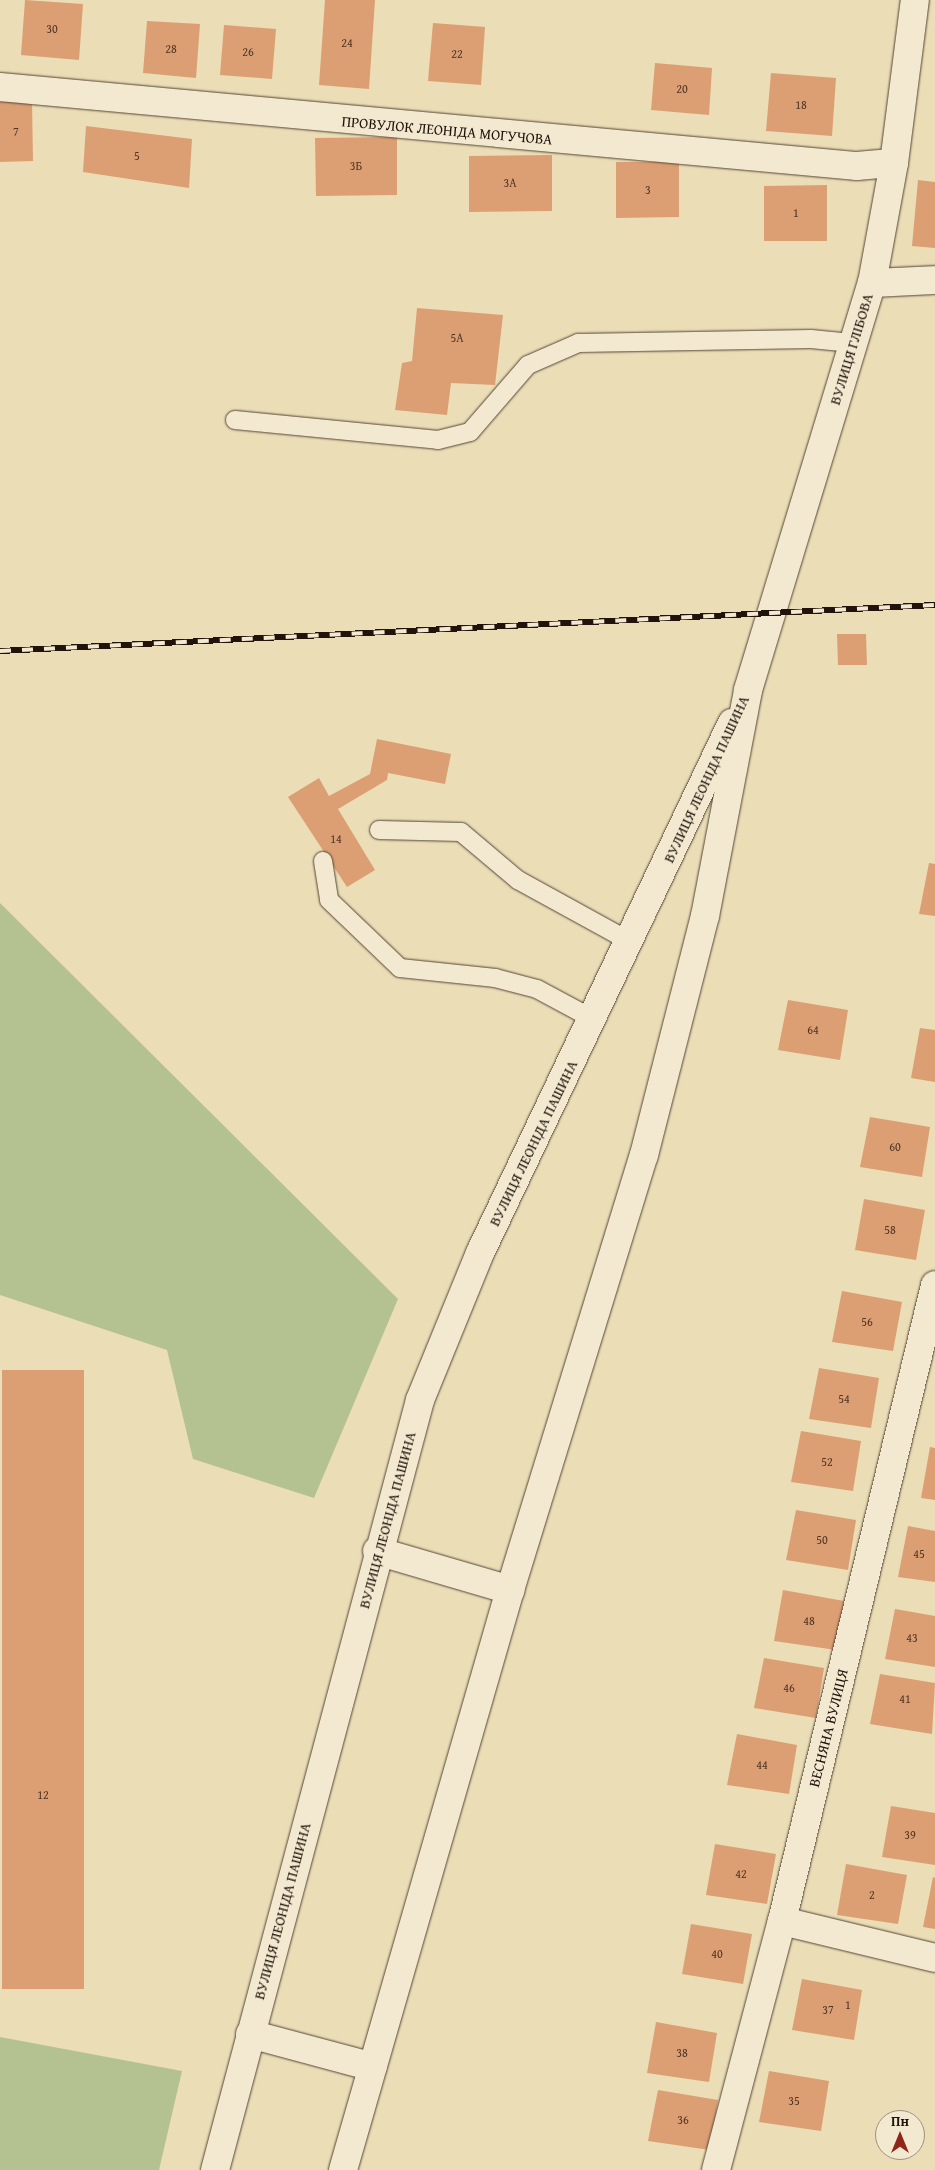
<!DOCTYPE html>
<meta charset="utf-8">
<style>
body{margin:0}
#map{position:relative;width:935px;height:2170px;overflow:hidden;background:#ebddb6;font-family:"Gentium Book Plus",serif}
div>[style]{position:absolute}
.green>*{inset:0;background:#b4c291}
.building>*{inset:0;background:#dc9f73}
.roads{filter:drop-shadow(0 0 1px #544536) drop-shadow(0 0 1px #544536)}
.lane>*{height:18px;margin:-9px;padding:0 9px;transform-origin:9px;border-radius:9px;background:#f2e9d0}
.street>*{height:28px;margin:-14px;padding:0 14px;transform-origin:14px;border-radius:14px;background:#f2e9d0}
.secondary>*{height:28px;margin:-14px;padding:0 14px;transform-origin:14px;border-radius:14px;background:#f2e9d0}
.rail>*{height:5.5px;margin-top:-2.75px;transform-origin:0;background:repeating-linear-gradient(90deg,#f2e9d0 0 11px,#21120b 0 22px);box-sizing:border-box;border-block:1px solid #21120b}
span{translate:-50% -50%;white-space:nowrap;text-align:center;line-height:1.15;-webkit-text-stroke:4.5px #f2e9d0;paint-order:stroke}
.number-label{font-size:12px;color:#503525}
.number-label span{-webkit-text-stroke-width:0}
.street-label{font-size:15px;color:#21120b}
.north{position:absolute;left:875px;top:2110px;width:50px;height:50px;box-sizing:border-box;background:#f2e9d0;border:1px solid #9e9381;border-radius:50%;rotate:0deg;font-size:14px;font-weight:700;line-height:20px;text-align:center;color:#21120b}
.north::after{content:'';display:block;margin:auto;width:18px;height:22px;background:#8f2418;clip-path:polygon(50% 0,100% 100%,50% 72%,0 100%)}
</style>
<div id="map">
<div class="green">
<div style="clip-path:polygon(0 903px,398px 1299px,314px 1498px,193px 1459px,167px 1350px,0 1295px)"></div>
<div style="clip-path:polygon(0 2037px,182px 2071px,159px 2170px,0 2170px)"></div>
</div>
<div class="building">
<div style="clip-path:polygon(25px 0,83px 4px,79px 60px,21px 55px)"></div>
<div style="clip-path:polygon(325px 0,375px 0,369px 89px,319px 85px)"></div>
<div style="clip-path:polygon(147px 21px,200px 24px,196px 78px,143px 73px)"></div>
<div style="clip-path:polygon(433px 23px,485px 27px,481px 85px,428px 81px)"></div>
<div style="clip-path:polygon(224px 25px,276px 29px,272px 79px,220px 75px)"></div>
<div style="clip-path:polygon(655px 63px,712px 68px,709px 115px,651px 110px)"></div>
<div style="clip-path:polygon(771px 73px,836px 78px,832px 136px,766px 131px)"></div>
<div style="clip-path:polygon(32px 101px,33px 161px,0 162px,0 102px)"></div>
<div style="clip-path:polygon(86px 126px,192px 139px,189px 188px,83px 172px)"></div>
<div style="clip-path:polygon(397px 137px,397px 195px,316px 196px,315px 138px)"></div>
<div style="clip-path:polygon(552px 155px,552px 211px,469px 212px,469px 156px)"></div>
<div style="clip-path:polygon(616px 162px,679px 162px,679px 217px,616px 218px)"></div>
<div style="clip-path:polygon(918px 180px,935px 182px,935px 248px,912px 246px)"></div>
<div style="clip-path:polygon(827px 185px,827px 241px,764px 241px,764px 186px)"></div>
<div style="clip-path:polygon(417px 308px,503px 315px,495px 385px,451px 383px,447px 415px,395px 410px,402px 363px,412px 361px)"></div>
<div style="clip-path:polygon(837px 634px,866px 634px,867px 665px,838px 665px)"></div>
<div style="clip-path:polygon(377px 739px,451px 754px,445px 784px,388px 773px,387px 780px,338px 809px,375px 870px,347px 887px,288px 797px,319px 778px,329px 796px,370px 774px)"></div>
<div style="clip-path:polygon(929px 863px,935px 864px,935px 916px,919px 914px)"></div>
<div style="clip-path:polygon(788px 1000px,848px 1010px,840px 1060px,778px 1050px)"></div>
<div style="clip-path:polygon(920px 1028px,935px 1030px,935px 1082px,911px 1078px)"></div>
<div style="clip-path:polygon(870px 1117px,930px 1127px,922px 1177px,860px 1167px)"></div>
<div style="clip-path:polygon(864px 1199px,925px 1210px,916px 1260px,855px 1250px)"></div>
<div style="clip-path:polygon(842px 1291px,902px 1302px,893px 1351px,832px 1342px)"></div>
<div style="clip-path:polygon(819px 1368px,879px 1378px,871px 1428px,809px 1419px)"></div>
<div style="clip-path:polygon(2px 1370px,84px 1370px,84px 1989px,2px 1989px)"></div>
<div style="clip-path:polygon(801px 1431px,861px 1441px,853px 1491px,791px 1482px)"></div>
<div style="clip-path:polygon(930px 1447px,935px 1448px,935px 1500px,921px 1498px)"></div>
<div style="clip-path:polygon(796px 1510px,856px 1520px,848px 1570px,786px 1560px)"></div>
<div style="clip-path:polygon(908px 1526px,935px 1531px,935px 1582px,898px 1577px)"></div>
<div style="clip-path:polygon(783px 1590px,844px 1601px,836px 1650px,774px 1641px)"></div>
<div style="clip-path:polygon(895px 1609px,935px 1616px,935px 1667px,885px 1659px)"></div>
<div style="clip-path:polygon(764px 1658px,824px 1668px,816px 1718px,754px 1708px)"></div>
<div style="clip-path:polygon(880px 1674px,935px 1683px,932px 1734px,870px 1724px)"></div>
<div style="clip-path:polygon(737px 1734px,797px 1745px,789px 1794px,727px 1785px)"></div>
<div style="clip-path:polygon(891px 1806px,935px 1813px,935px 1865px,882px 1857px)"></div>
<div style="clip-path:polygon(715px 1844px,776px 1854px,767px 1904px,706px 1895px)"></div>
<div style="clip-path:polygon(846px 1864px,907px 1875px,898px 1924px,837px 1915px)"></div>
<div style="clip-path:polygon(933px 1877px,935px 1878px,935px 1929px,923px 1927px)"></div>
<div style="clip-path:polygon(691px 1924px,752px 1934px,743px 1984px,682px 1974px)"></div>
<div style="clip-path:polygon(802px 1979px,862px 1990px,854px 2040px,792px 2030px)"></div>
<div style="clip-path:polygon(656px 2022px,717px 2033px,709px 2082px,647px 2073px)"></div>
<div style="clip-path:polygon(769px 2071px,829px 2081px,821px 2131px,759px 2122px)"></div>
<div style="clip-path:polygon(658px 2090px,718px 2100px,710px 2150px,648px 2141px)"></div>
</div>
<div class="roads">
<div class="lane">
<div style="left:235px;top:420px;width:204px;rotate:5.6deg"></div>
<div style="left:438px;top:440px;width:33px;rotate:-14deg"></div>
<div style="left:470px;top:432px;width:89px;rotate:-49.1deg"></div>
<div style="left:528px;top:365px;width:55px;rotate:-23.7deg"></div>
<div style="left:578px;top:343px;width:233px;rotate:-1deg"></div>
<div style="left:811px;top:339px;width:41px;rotate:5.6deg"></div>
<div style="left:379px;top:830px;width:82px;rotate:1.4deg"></div>
<div style="left:461px;top:832px;width:75px;rotate:40.1deg"></div>
<div style="left:518px;top:880px;width:127px;rotate:28.8deg"></div>
<div style="left:323px;top:861px;width:39px;rotate:81deg"></div>
<div style="left:329px;top:900px;width:98px;rotate:43.8deg"></div>
<div style="left:400px;top:968px;width:96px;rotate:6deg"></div>
<div style="left:495px;top:978px;width:43px;rotate:14.7deg"></div>
<div style="left:537px;top:989px;width:64px;rotate:28.2deg"></div>
</div>
<div class="street">
<div style="left:0;top:87px;width:861px;rotate:5.27deg"></div>
<div style="left:857px;top:166px;width:37px;rotate:-5deg"></div>
<div style="left:872px;top:283px;width:63px;rotate:-2.7deg"></div>
<div style="left:782px;top:1921px;width:157px;rotate:13.6deg"></div>
<div style="left:716px;top:2170px;width:258px;rotate:-75.2deg"></div>
<div style="left:782px;top:1921px;width:654px;rotate:-76.47deg"></div>
</div>
<div class="secondary">
<div style="left:377px;top:1551px;width:139px;rotate:16.3deg"></div>
<div style="left:250px;top:2034px;width:127px;rotate:15deg"></div>
<div style="left:215px;top:2170px;width:797px;rotate:-75.09deg"></div>
<div style="left:420px;top:1400px;width:159px;rotate:-67.8deg"></div>
<div style="left:480px;top:1253px;width:587px;rotate:-64.57deg"></div>
<div style="left:343px;top:2170px;width:604px;rotate:-73.94deg"></div>
<div style="left:510px;top:1590px;width:455px;rotate:-72.9deg"></div>
<div style="left:644px;top:1155px;width:247px;rotate:-75.7deg"></div>
<div style="left:705px;top:916px;width:230px;rotate:-79.2deg"></div>
<div style="left:748px;top:690px;width:425px;rotate:-73.1deg"></div>
<div style="left:872px;top:283px;width:122px;rotate:-79.6deg"></div>
<div style="left:894px;top:163px;width:164px;rotate:-82.7deg"></div>
</div>
</div>
<div class="rail">
<div style="left:0;top:651px;width:936px;rotate:-2.82deg"></div>
</div>
<div class="number-label">
<span style="left:52px;top:29px">30</span>
<span style="left:347px;top:43px">24</span>
<span style="left:171px;top:49px">28</span>
<span style="left:248px;top:52px">26</span>
<span style="left:457px;top:54px">22</span>
<span style="left:682px;top:89px">20</span>
<span style="left:801px;top:105px">18</span>
<span style="left:16px;top:132px">7</span>
<span style="left:137px;top:156px">5</span>
<span style="left:356px;top:166px">3Б</span>
<span style="left:510px;top:183px">3А</span>
<span style="left:648px;top:190px">3</span>
<span style="left:796px;top:213px">1</span>
<span style="left:457px;top:338px">5А</span>
<span style="left:336px;top:839px">14</span>
<span style="left:813px;top:1030px">64</span>
<span style="left:895px;top:1147px">60</span>
<span style="left:890px;top:1230px">58</span>
<span style="left:867px;top:1322px">56</span>
<span style="left:844px;top:1399px">54</span>
<span style="left:827px;top:1462px">52</span>
<span style="left:822px;top:1540px">50</span>
<span style="left:919px;top:1554px">45</span>
<span style="left:809px;top:1621px">48</span>
<span style="left:912px;top:1638px">43</span>
<span style="left:789px;top:1688px">46</span>
<span style="left:905px;top:1699px">41</span>
<span style="left:762px;top:1765px">44</span>
<span style="left:43px;top:1795px">12</span>
<span style="left:910px;top:1835px">39</span>
<span style="left:741px;top:1874px">42</span>
<span style="left:872px;top:1895px">2</span>
<span style="left:717px;top:1954px">40</span>
<span style="left:848px;top:2005px">1</span>
<span style="left:828px;top:2010px">37</span>
<span style="left:682px;top:2053px">38</span>
<span style="left:794px;top:2101px">35</span>
<span style="left:683px;top:2120px">36</span>
</div>
<div class="street-label">
<span style="left:447px;top:130px;rotate:5deg">ПРОВУЛОК ЛЕОНІДА МОГУЧОВА</span>
<span style="left:851px;top:349px;rotate:-73deg">ВУЛИЦЯ ГЛІБОВА</span>
<span style="left:706px;top:779px;rotate:-65deg">ВУЛИЦЯ ЛЕОНІДА ПАШИНА</span>
<span style="left:533px;top:1143px;rotate:-64deg">ВУЛИЦЯ ЛЕОНІДА ПАШИНА</span>
<span style="left:387px;top:1520px;rotate:-75deg">ВУЛИЦЯ ЛЕОНІДА ПАШИНА</span>
<span style="left:828px;top:1728px;rotate:-76deg">ВЕСНЯНА ВУЛИЦЯ</span>
<span style="left:282px;top:1911px;rotate:-75deg">ВУЛИЦЯ ЛЕОНІДА ПАШИНА</span>
</div>
<div class="north">Пн</div>
</div>
